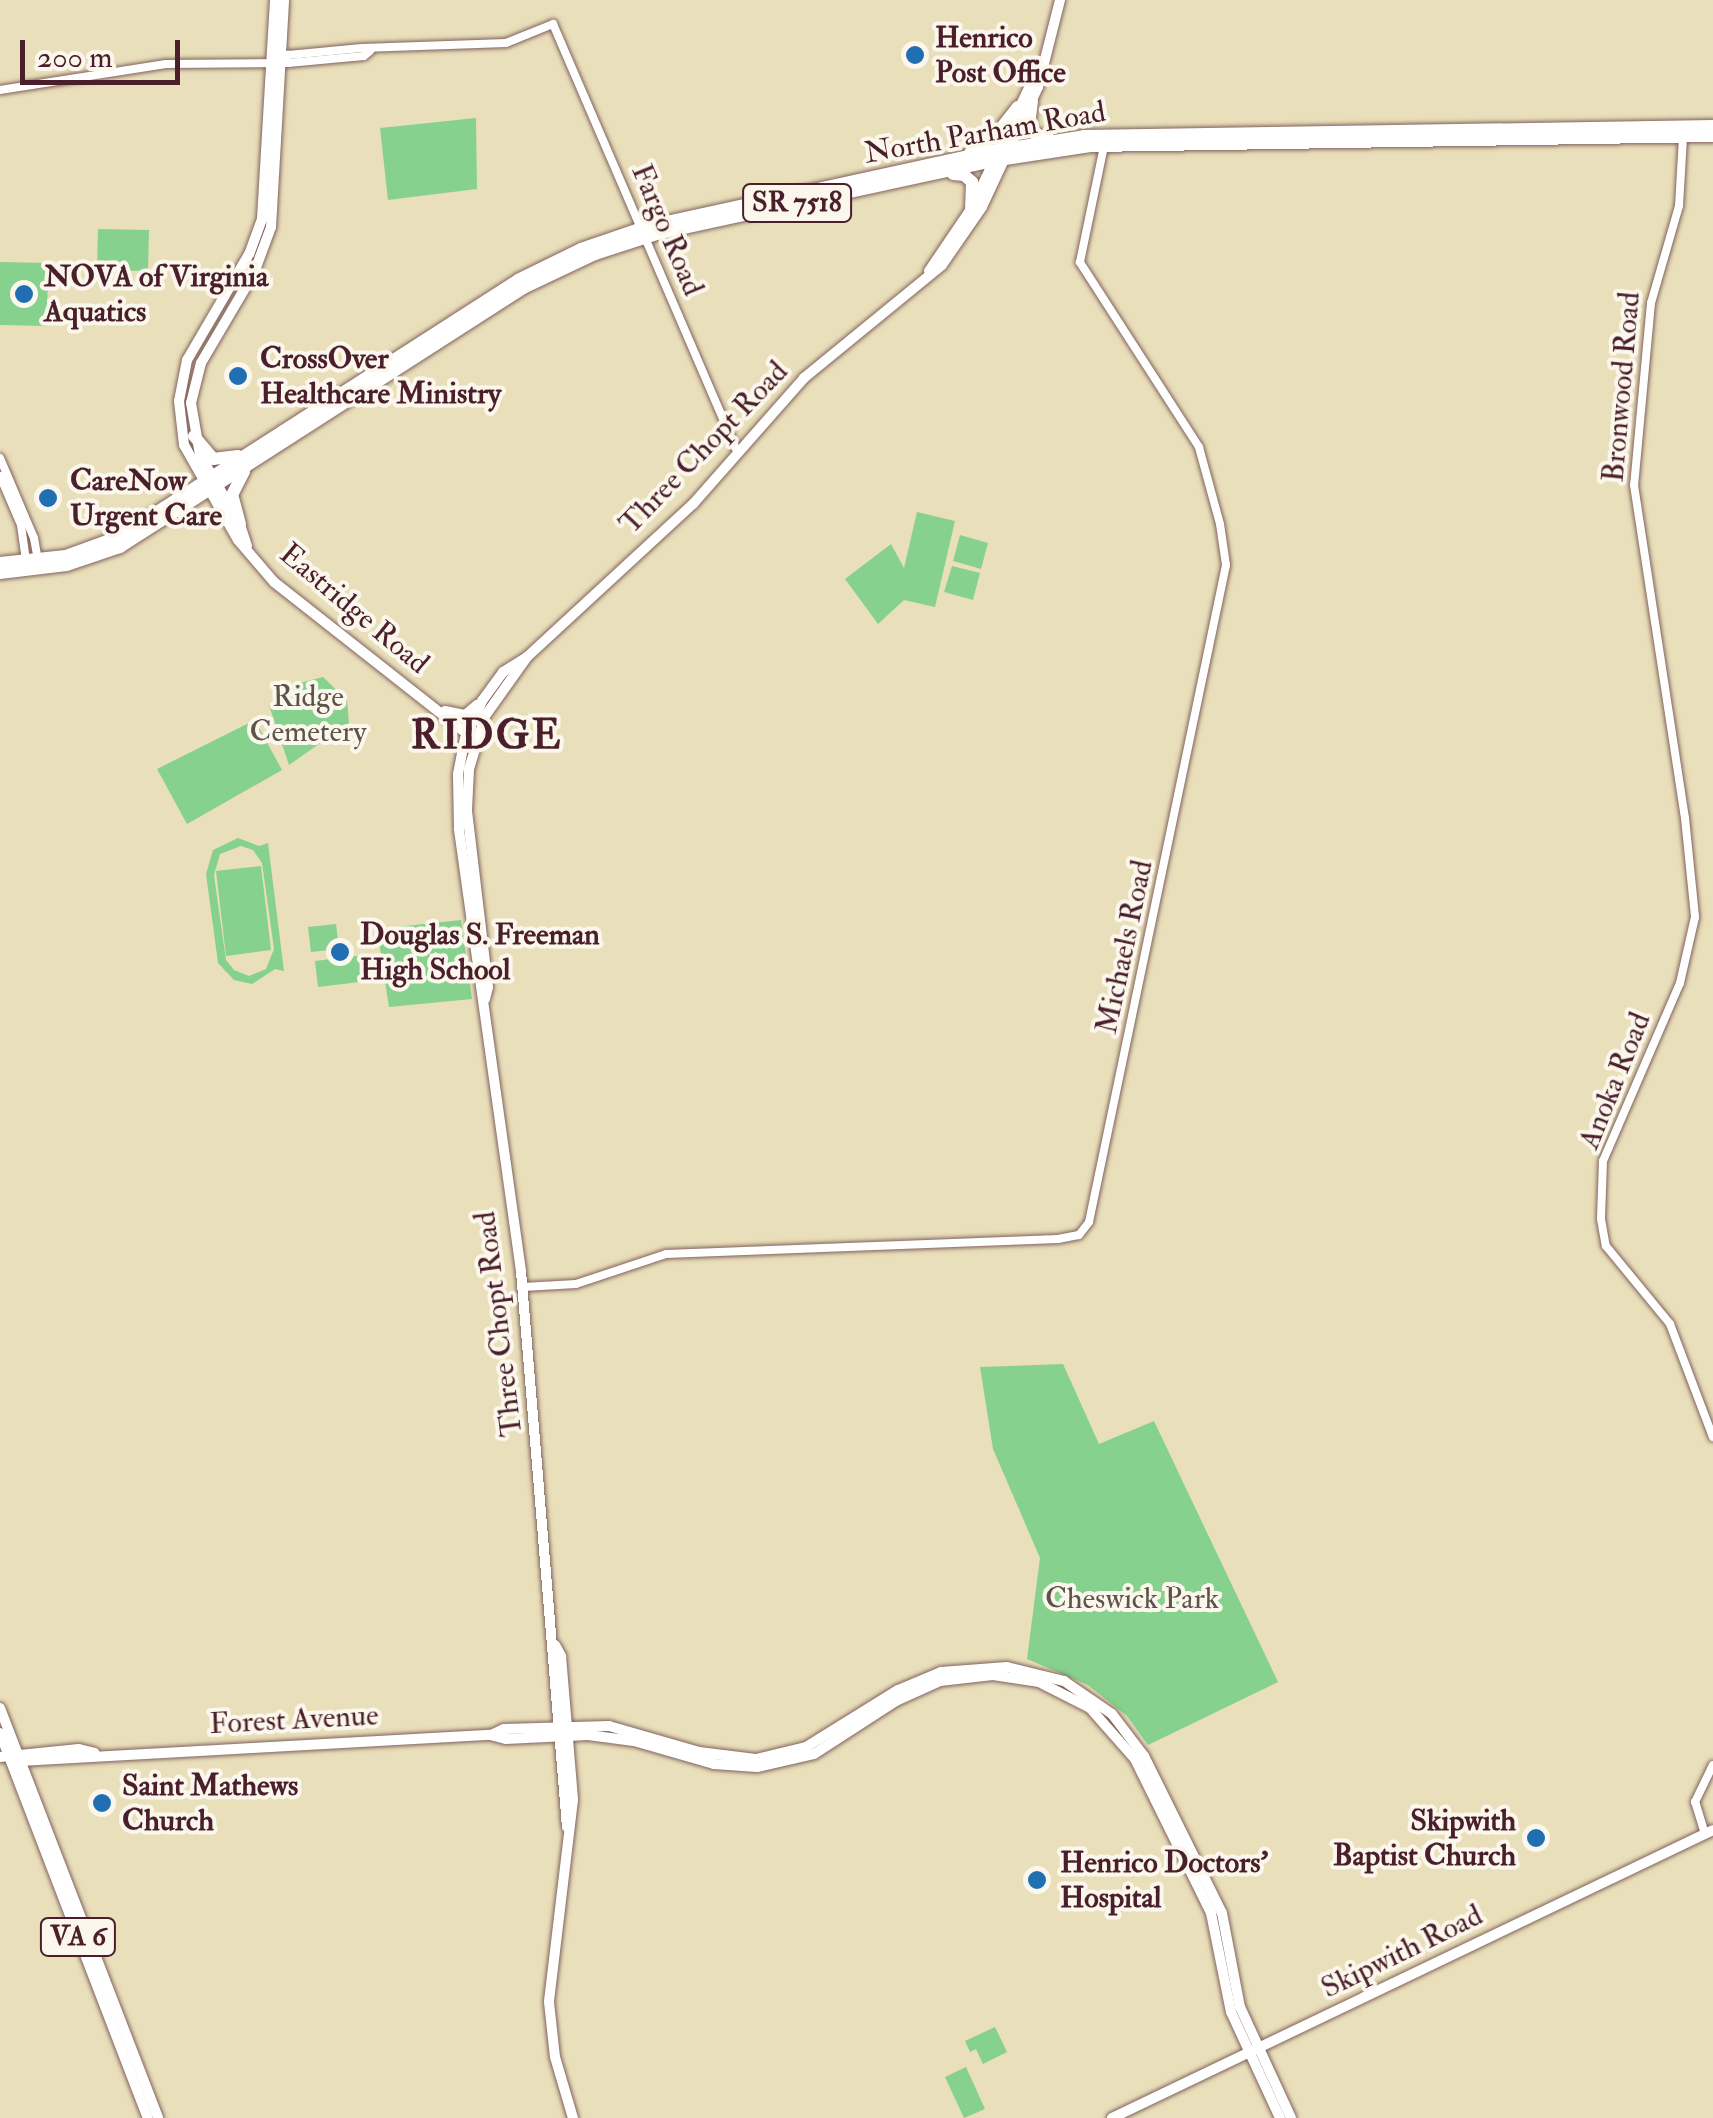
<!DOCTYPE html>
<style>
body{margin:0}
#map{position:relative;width:1713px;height:2118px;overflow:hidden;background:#e9dfba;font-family:"IM FELL Double Pica",serif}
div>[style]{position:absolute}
.green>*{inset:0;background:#86d18e}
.roads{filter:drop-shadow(0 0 2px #82625d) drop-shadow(0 0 2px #82625d)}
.minor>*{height:8px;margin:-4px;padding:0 4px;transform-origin:4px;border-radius:4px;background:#fff}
.major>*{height:10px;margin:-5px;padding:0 5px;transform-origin:5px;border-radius:5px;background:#fff}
.highway>*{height:12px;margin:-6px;padding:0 6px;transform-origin:6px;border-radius:6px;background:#fff}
.dots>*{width:28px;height:28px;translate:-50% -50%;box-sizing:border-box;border:5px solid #fbf7ec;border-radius:50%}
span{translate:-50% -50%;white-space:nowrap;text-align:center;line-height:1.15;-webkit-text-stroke:8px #fbf7ec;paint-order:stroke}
.shield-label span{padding:2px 8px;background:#fbf7ec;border:2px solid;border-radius:8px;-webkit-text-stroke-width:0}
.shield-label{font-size:28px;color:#4a1f2b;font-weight:700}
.poi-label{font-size:30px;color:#4a1f2b;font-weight:700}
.left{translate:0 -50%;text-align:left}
.right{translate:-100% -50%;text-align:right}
.street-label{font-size:30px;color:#4a1f2b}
.park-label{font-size:30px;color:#5c5449}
.district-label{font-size:40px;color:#4a1f2b;font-weight:700;letter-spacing:2.5px}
.scale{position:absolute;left:20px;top:40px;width:160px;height:45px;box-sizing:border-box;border:5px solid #4a1f2b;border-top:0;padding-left:12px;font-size:30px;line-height:35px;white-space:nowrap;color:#4a1f2b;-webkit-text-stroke:8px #fbf7ec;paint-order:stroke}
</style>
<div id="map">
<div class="green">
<div style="clip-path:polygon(476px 118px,477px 189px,388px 200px,380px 128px)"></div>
<div style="clip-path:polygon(98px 229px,149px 230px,148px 271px,97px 270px)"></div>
<div style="clip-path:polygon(0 262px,48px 263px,47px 326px,0 325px)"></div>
<div style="clip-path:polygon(917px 512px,955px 521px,935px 607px,904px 600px,878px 624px,845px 579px,891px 544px,904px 568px)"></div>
<div style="clip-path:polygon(960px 535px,988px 543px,981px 569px,953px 561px)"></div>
<div style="clip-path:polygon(952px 566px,980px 573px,973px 600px,944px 592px)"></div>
<div style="clip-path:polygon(323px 677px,347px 700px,349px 723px,289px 765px,269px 705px,296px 684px)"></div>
<div style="clip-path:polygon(251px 722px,257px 724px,282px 770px,187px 824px,157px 769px)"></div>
<div style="clip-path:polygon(evenodd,238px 838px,259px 846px,268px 843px,284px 971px,275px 969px,252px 984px,234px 980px,218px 963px,206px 874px,213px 850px,238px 838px,241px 846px,253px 850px,262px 863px,274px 949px,266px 969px,249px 976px,234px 970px,226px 960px,214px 875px,220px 854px,241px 846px)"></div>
<div style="clip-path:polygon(261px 866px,271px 950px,226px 956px,216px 871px)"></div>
<div style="clip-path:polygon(461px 920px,472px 999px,389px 1007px,377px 929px)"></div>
<div style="clip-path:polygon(336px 924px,339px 949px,311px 952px,308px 927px)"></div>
<div style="clip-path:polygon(372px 954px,376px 980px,318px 987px,315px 961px)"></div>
<div style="clip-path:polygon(1063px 1364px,1099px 1444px,1154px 1421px,1278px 1682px,1148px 1745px,1127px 1716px,1088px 1685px,1027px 1659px,1040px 1558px,993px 1449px,980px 1367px)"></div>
<div style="clip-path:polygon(995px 2027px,1007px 2052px,983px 2064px,976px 2049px,970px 2052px,965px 2041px)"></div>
<div style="clip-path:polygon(966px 2067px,985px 2109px,964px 2118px,945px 2077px)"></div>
</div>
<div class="roads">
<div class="minor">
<div style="left:282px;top:60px;width:8px;rotate:-40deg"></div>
<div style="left:288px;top:55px;width:74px;rotate:-5.4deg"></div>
<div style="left:362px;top:48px;width:144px;rotate:-2deg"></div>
<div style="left:506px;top:43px;width:51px;rotate:-22deg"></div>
<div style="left:553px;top:24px;width:467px;rotate:66.7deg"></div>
<div style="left:0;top:90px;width:168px;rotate:-8.9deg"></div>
<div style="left:166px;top:64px;width:122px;rotate:-0.5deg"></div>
<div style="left:288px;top:63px;width:76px;rotate:-5.3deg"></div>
<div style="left:364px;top:56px;width:8px;rotate:-40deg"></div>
<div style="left:1683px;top:137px;width:69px;rotate:93.3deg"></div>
<div style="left:1679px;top:206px;width:101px;rotate:106.1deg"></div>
<div style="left:1651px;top:303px;width:183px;rotate:95.3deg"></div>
<div style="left:1634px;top:485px;width:337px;rotate:81.3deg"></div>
<div style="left:1685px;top:818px;width:100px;rotate:84.2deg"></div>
<div style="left:1695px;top:917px;width:68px;rotate:102.8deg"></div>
<div style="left:1680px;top:983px;width:194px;rotate:113.4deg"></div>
<div style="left:1603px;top:1161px;width:58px;rotate:92deg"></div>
<div style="left:1601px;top:1219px;width:27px;rotate:80deg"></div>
<div style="left:1606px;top:1246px;width:101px;rotate:50.6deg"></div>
<div style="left:1670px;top:1324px;width:121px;rotate:69.2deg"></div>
<div style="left:0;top:458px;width:87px;rotate:67deg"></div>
<div style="left:34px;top:538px;width:22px;rotate:80deg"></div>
<div style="left:0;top:476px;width:53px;rotate:66.8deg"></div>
<div style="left:21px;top:525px;width:36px;rotate:82deg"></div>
<div style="left:523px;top:1287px;width:53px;rotate:-3.2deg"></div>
<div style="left:576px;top:1284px;width:95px;rotate:-18.4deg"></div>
<div style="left:666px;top:1254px;width:392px;rotate:-2.2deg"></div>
<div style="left:1058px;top:1239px;width:21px;rotate:-11deg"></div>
<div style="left:1079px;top:1235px;width:16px;rotate:-52deg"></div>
<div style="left:1089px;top:1222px;width:671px;rotate:-78.22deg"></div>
<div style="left:1226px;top:565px;width:41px;rotate:-98.3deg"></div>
<div style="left:1220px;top:524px;width:80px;rotate:-105.3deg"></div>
<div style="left:1199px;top:447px;width:220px;rotate:-122.8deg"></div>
<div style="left:1080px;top:262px;width:118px;rotate:-78.3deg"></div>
<div style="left:1705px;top:1834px;width:34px;rotate:-107deg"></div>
<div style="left:1695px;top:1802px;width:41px;rotate:-64.1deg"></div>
</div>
<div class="major">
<div style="left:275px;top:0;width:219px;rotate:93.4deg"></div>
<div style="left:262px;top:219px;width:37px;rotate:110deg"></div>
<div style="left:249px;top:254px;width:123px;rotate:120.3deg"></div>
<div style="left:187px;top:360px;width:42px;rotate:101deg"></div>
<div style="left:179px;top:401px;width:44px;rotate:83.5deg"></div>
<div style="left:184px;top:445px;width:109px;rotate:60.4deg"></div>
<div style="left:238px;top:540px;width:55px;rotate:49.4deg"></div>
<div style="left:274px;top:582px;width:256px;rotate:38.2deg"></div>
<div style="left:929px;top:271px;width:75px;rotate:-55.9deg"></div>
<div style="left:971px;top:209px;width:157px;rotate:-64.4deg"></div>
<div style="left:247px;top:546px;width:23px;rotate:-108deg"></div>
<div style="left:240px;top:524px;width:80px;rotate:-120.1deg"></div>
<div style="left:200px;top:455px;width:53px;rotate:-99.8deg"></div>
<div style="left:191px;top:403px;width:41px;rotate:-76deg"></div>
<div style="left:201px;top:363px;width:104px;rotate:-59.5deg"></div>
<div style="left:254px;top:273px;width:49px;rotate:-69.7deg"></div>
<div style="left:271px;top:227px;width:227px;rotate:-86.7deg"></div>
<div style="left:445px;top:711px;width:20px;rotate:11deg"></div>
<div style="left:465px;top:715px;width:16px;rotate:-40deg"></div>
<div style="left:485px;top:999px;width:12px;rotate:-76deg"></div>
<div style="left:488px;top:987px;width:178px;rotate:-96.8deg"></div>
<div style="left:467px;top:810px;width:41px;rotate:-87.2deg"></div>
<div style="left:469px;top:769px;width:55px;rotate:-73.2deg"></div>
<div style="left:485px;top:716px;width:72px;rotate:-54.6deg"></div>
<div style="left:555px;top:1645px;width:13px;rotate:61deg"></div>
<div style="left:561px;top:1656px;width:144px;rotate:85.2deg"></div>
<div style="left:573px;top:1800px;width:203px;rotate:96.8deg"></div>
<div style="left:549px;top:2002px;width:55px;rotate:83.8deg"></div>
<div style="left:555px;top:2057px;width:64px;rotate:73.6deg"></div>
<div style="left:0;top:1708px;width:439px;rotate:68.9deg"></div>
<div style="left:0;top:1733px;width:412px;rotate:69deg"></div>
<div style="left:491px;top:1735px;width:14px;rotate:-25deg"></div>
<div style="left:504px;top:1729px;width:105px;rotate:-1.6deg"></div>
<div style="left:609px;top:1726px;width:94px;rotate:16.1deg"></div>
<div style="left:699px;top:1752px;width:57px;rotate:7deg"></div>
<div style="left:756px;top:1759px;width:51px;rotate:-13.5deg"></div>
<div style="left:806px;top:1747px;width:108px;rotate:-31.8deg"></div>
<div style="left:898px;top:1690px;width:47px;rotate:-22.7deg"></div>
<div style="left:941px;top:1672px;width:66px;rotate:-4.3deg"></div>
<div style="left:1007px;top:1667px;width:59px;rotate:13.8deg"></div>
<div style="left:1064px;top:1681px;width:58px;rotate:34.5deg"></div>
<div style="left:1112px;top:1714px;width:53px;rotate:52.7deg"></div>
<div style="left:1144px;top:1756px;width:175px;rotate:63.6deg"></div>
<div style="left:1222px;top:1913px;width:96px;rotate:79.2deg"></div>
<div style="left:1240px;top:2007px;width:122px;rotate:65.3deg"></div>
<div style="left:9px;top:1756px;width:12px;rotate:24deg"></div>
<div style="left:20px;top:1761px;width:471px;rotate:-3.2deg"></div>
<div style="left:490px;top:1735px;width:16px;rotate:14deg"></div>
<div style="left:506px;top:1739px;width:82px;rotate:-2.8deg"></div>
<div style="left:588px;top:1735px;width:46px;rotate:7.4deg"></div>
<div style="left:634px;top:1741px;width:83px;rotate:16deg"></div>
<div style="left:714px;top:1764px;width:43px;rotate:4deg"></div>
<div style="left:757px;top:1767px;width:58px;rotate:-12.8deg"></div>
<div style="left:814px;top:1754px;width:98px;rotate:-32.9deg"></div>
<div style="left:896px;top:1701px;width:48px;rotate:-24.4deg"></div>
<div style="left:940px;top:1681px;width:53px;rotate:-6.5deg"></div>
<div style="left:993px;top:1675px;width:47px;rotate:8.7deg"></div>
<div style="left:1039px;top:1682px;width:57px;rotate:27deg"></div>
<div style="left:1090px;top:1708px;width:68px;rotate:48.6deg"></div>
<div style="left:1135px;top:1759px;width:172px;rotate:63.7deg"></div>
<div style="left:1211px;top:1913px;width:101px;rotate:78.6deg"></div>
<div style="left:1231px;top:2012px;width:117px;rotate:65.2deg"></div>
<div style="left:0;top:1757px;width:79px;rotate:-5.8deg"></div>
<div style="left:79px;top:1749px;width:16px;rotate:14deg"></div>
<div style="left:567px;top:1827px;width:558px;rotate:-94.73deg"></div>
<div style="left:521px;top:1271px;width:447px;rotate:-98deg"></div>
<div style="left:459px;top:828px;width:54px;rotate:-91.1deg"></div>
<div style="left:458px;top:774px;width:36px;rotate:-79deg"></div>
<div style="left:465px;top:739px;width:42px;rotate:-65.9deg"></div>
<div style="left:482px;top:701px;width:36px;rotate:-54deg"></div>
<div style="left:503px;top:672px;width:28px;rotate:-32deg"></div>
<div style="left:527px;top:657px;width:226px;rotate:-42.7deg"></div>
<div style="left:693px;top:504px;width:168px;rotate:-48.6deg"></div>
<div style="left:804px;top:378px;width:178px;rotate:-39.3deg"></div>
<div style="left:942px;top:265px;width:70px;rotate:-55.4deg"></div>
<div style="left:982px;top:207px;width:132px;rotate:-65deg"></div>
<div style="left:1038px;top:87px;width:90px;rotate:-75.8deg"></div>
<div style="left:1112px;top:2118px;width:666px;rotate:-25.6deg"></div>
</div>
<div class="highway">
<div style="left:1032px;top:101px;width:25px;rotate:97deg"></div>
<div style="left:1029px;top:126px;width:11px;rotate:52deg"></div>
<div style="left:1036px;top:135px;width:12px;rotate:9deg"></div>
<div style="left:970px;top:153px;width:30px;rotate:-34deg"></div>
<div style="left:995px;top:136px;width:37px;rotate:-52deg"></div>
<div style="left:953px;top:174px;width:11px;rotate:5deg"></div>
<div style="left:964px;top:175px;width:11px;rotate:41deg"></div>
<div style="left:972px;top:182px;width:27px;rotate:92deg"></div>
<div style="left:194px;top:436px;width:30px;rotate:50deg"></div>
<div style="left:213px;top:459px;width:25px;rotate:-7deg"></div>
<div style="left:240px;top:524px;width:30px;rotate:-105deg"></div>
<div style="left:232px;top:495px;width:27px;rotate:-63deg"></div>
<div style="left:0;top:563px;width:66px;rotate:-6.1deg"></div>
<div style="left:66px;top:556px;width:55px;rotate:-20.1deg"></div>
<div style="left:118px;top:537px;width:475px;rotate:-32.7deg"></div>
<div style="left:518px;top:280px;width:70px;rotate:-26.2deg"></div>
<div style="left:581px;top:249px;width:71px;rotate:-18.9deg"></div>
<div style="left:648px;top:226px;width:358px;rotate:-12.3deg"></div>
<div style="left:998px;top:150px;width:87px;rotate:-9.2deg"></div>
<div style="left:1084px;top:136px;width:629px;rotate:-0.91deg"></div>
<div style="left:0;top:573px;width:67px;rotate:-6.8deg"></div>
<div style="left:67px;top:565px;width:56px;rotate:-18.8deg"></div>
<div style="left:120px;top:547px;width:479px;rotate:-32.7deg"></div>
<div style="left:523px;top:288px;width:80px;rotate:-25.3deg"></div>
<div style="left:595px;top:254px;width:68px;rotate:-17.9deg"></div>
<div style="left:660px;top:233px;width:341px;rotate:-12.2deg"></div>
<div style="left:993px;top:161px;width:99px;rotate:-8.7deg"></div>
<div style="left:1091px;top:146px;width:622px;rotate:-0.92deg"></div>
</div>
</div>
<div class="dots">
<div style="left:915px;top:55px;background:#1f6fb2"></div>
<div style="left:24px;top:294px;background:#1f6fb2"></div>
<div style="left:238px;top:376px;background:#1f6fb2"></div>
<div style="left:48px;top:498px;background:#1f6fb2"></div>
<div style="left:340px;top:952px;background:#1f6fb2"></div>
<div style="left:102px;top:1803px;background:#1f6fb2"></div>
<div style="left:1536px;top:1838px;background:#1f6fb2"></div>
<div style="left:1037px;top:1880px;background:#1f6fb2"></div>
</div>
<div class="shield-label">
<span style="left:797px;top:203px">SR 7518</span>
<span style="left:78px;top:1937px">VA 6</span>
</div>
<div class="poi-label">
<span class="left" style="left:935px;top:55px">Henrico<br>Post Office</span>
<span class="left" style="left:44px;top:294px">NOVA of Virginia<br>Aquatics</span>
<span class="left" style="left:260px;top:376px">CrossOver<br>Healthcare Ministry</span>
<span class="left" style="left:70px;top:498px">CareNow<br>Urgent Care</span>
<span class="left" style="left:360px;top:952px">Douglas S. Freeman<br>High School</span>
<span class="left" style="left:122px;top:1803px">Saint Mathews<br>Church</span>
<span class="right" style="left:1516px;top:1838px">Skipwith<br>Baptist Church</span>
<span class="left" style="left:1060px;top:1880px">Henrico Doctors'<br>Hospital</span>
</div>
<div class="street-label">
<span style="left:985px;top:133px;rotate:-10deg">North Parham Road</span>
<span style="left:667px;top:230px;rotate:67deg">Fargo Road</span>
<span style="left:1622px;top:387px;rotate:-85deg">Bronwood Road</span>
<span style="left:704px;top:448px;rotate:-46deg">Three Chopt Road</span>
<span style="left:354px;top:609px;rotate:40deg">Eastridge Road</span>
<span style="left:1125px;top:947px;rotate:-78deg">Michaels Road</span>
<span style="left:1615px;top:1081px;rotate:-68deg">Anoka Road</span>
<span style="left:499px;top:1324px;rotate:-97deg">Three Chopt Road</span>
<span style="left:294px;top:1720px;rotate:-3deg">Forest Avenue</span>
<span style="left:1402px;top:1952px;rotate:-26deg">Skipwith Road</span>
</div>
<div class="park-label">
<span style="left:308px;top:714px">Ridge<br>Cemetery</span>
<span style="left:1132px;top:1599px">Cheswick Park</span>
</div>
<div class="district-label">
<span style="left:487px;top:736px">RIDGE</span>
</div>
<div class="scale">200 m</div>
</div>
